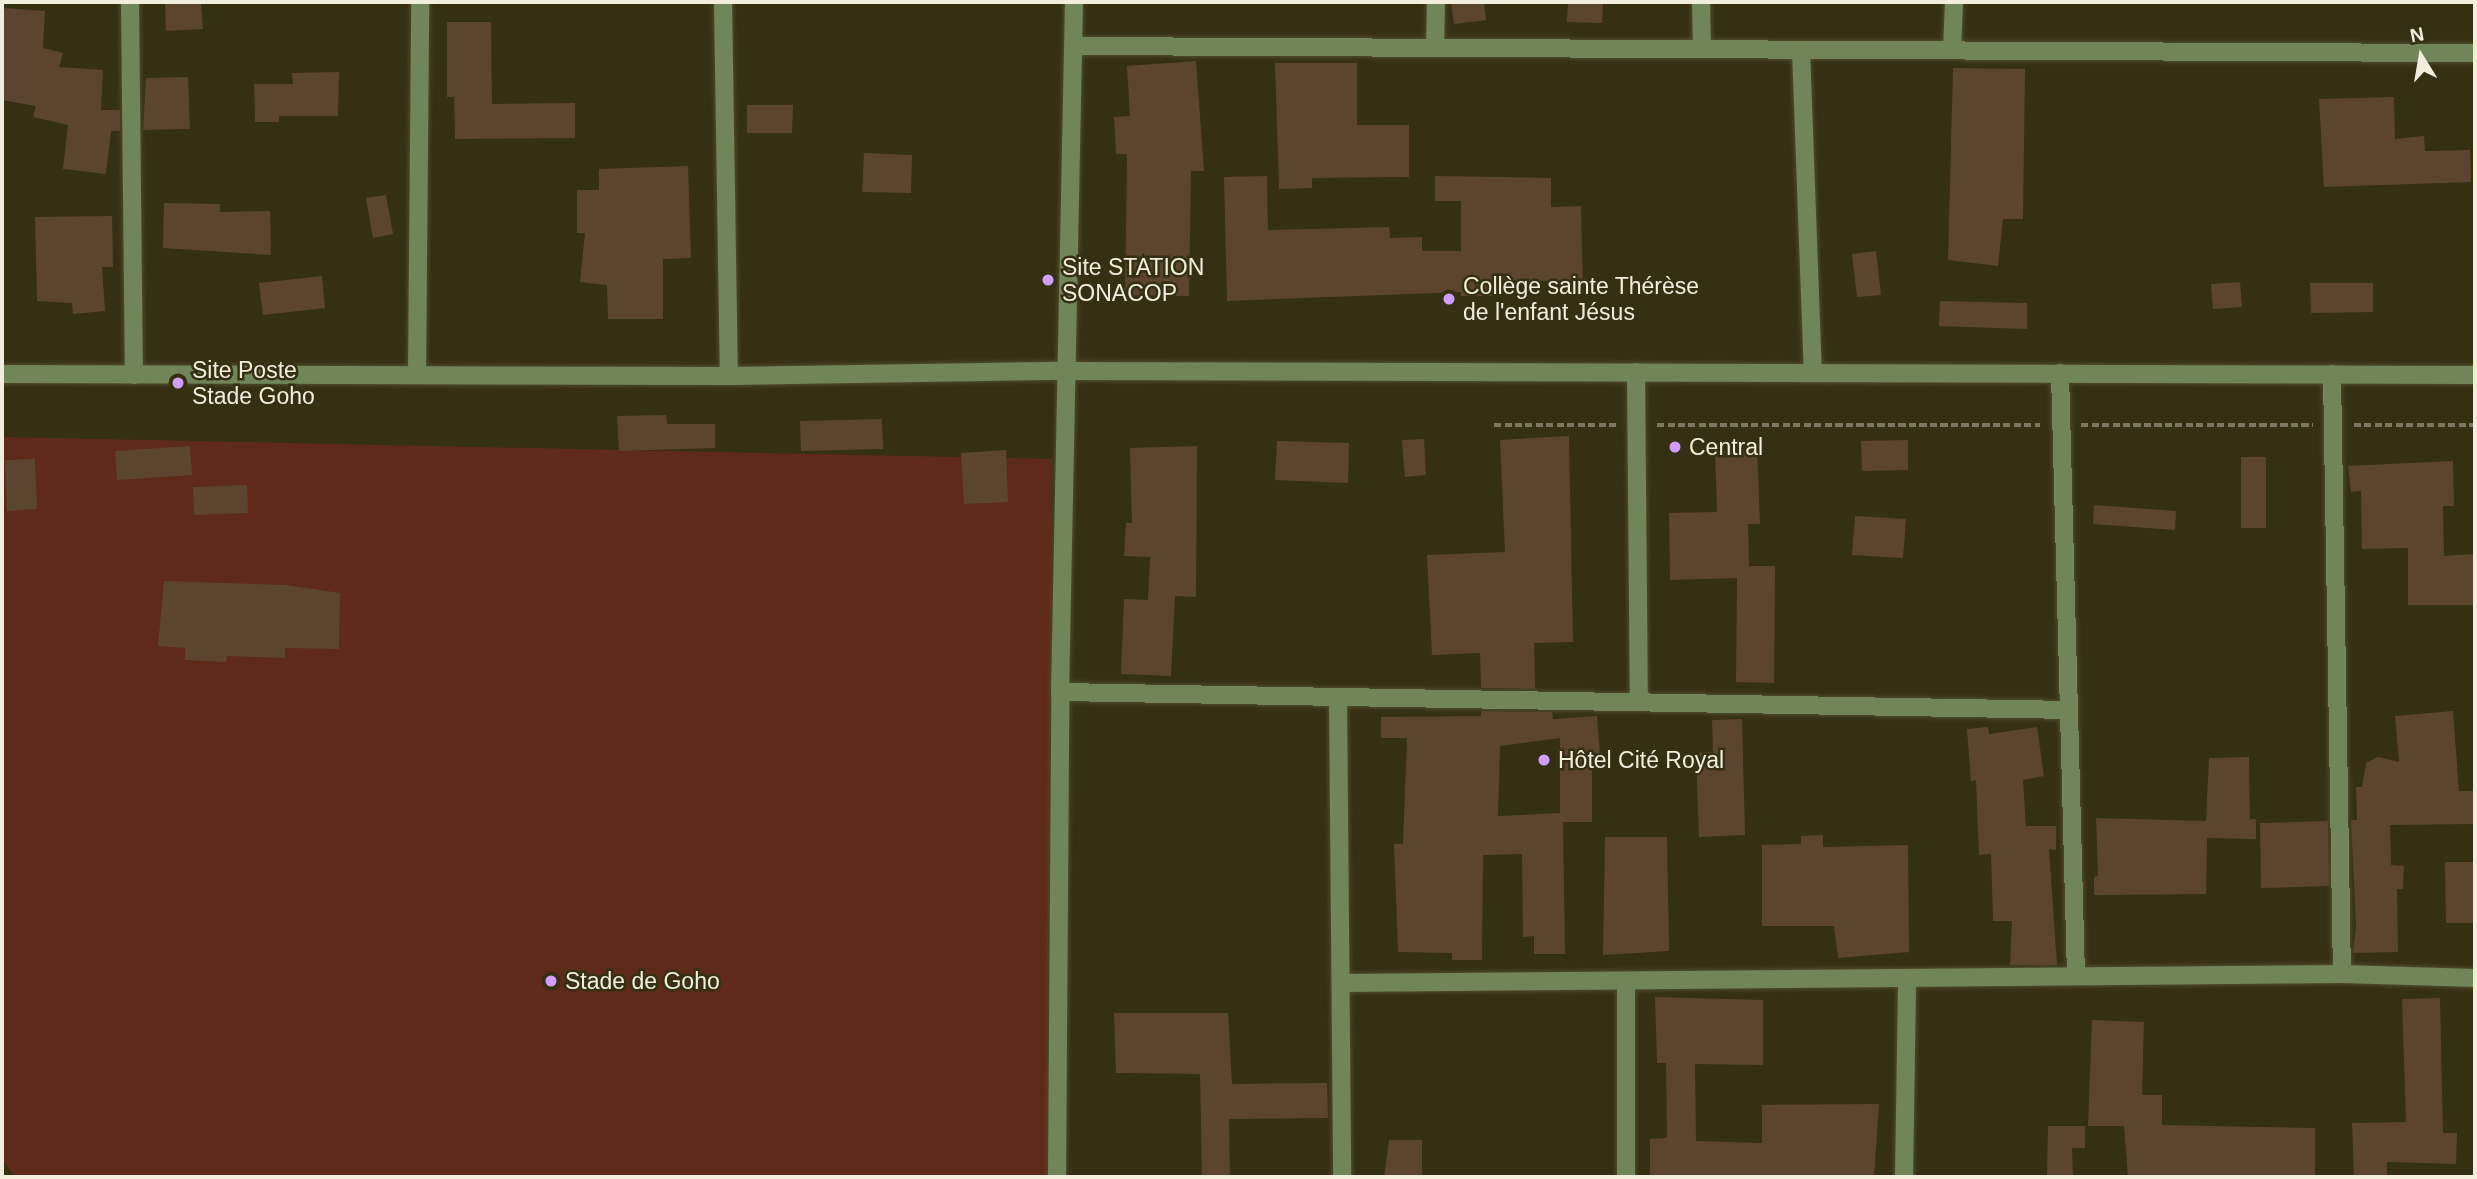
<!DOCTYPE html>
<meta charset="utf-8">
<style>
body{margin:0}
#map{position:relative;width:2477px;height:1179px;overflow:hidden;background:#363012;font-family:Helvetica,sans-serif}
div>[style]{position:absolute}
.green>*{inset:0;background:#5f2a19}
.building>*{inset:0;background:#5b452e}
.path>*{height:4.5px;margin-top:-2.25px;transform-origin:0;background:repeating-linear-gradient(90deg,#7c775e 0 7px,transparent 0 10.5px)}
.roads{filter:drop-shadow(0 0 2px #504b2e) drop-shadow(0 0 2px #504b2e)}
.minor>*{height:18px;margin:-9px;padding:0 9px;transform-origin:9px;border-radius:9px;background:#718658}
.dots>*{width:19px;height:19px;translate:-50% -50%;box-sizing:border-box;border:4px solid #363012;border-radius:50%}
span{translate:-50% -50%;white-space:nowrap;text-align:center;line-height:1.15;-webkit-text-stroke:5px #363012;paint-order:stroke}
.poi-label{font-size:23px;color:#f1eedd}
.left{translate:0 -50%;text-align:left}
.frame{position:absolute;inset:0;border:4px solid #f1eedd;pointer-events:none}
.north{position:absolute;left:2386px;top:21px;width:70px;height:70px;-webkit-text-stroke:5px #363012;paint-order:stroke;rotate:349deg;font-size:19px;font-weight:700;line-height:28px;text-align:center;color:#f1eedd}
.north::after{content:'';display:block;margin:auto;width:24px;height:32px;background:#f1eedd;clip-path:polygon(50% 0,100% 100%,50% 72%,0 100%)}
</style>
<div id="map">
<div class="green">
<div style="clip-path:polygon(2px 437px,1052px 459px,1047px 1177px,14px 1177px,2px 1158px)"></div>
</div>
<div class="building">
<div style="clip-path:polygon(165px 2px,201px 2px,203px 29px,166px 31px)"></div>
<div style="clip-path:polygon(1451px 2px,1484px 2px,1486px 20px,1454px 24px)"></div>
<div style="clip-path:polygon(1603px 2px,1602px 23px,1567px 22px,1568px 3px)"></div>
<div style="clip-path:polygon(2px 8px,45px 11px,43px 48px,63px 53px,59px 67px,103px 70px,101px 110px,120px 110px,120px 131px,111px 131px,106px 174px,63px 169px,68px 125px,33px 117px,36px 106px,2px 100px)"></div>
<div style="clip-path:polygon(447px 22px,491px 22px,492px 104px,575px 103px,575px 138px,455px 139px,454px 97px,447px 97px)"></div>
<div style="clip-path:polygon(1196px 61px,1204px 171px,1191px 171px,1189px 296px,1125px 295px,1127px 154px,1116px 154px,1114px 117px,1130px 116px,1127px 66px)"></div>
<div style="clip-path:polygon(1275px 63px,1357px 63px,1357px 125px,1409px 125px,1409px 177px,1312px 178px,1312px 188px,1279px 189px)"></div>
<div style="clip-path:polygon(1953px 68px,2025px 69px,2023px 219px,2003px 219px,1998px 266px,1948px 260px)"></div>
<div style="clip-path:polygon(339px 72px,338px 116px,279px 116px,279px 122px,255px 122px,254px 84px,293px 84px,292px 73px)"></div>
<div style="clip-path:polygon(188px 77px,190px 129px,143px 130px,146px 78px)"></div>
<div style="clip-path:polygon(2394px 97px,2395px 139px,2424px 136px,2425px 151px,2470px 150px,2471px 182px,2324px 187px,2319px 99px)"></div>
<div style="clip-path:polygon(747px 105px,793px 105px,792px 133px,747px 133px)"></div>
<div style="clip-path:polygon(864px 153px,912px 155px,911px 193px,862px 192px)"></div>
<div style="clip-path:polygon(688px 166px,691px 258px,663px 259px,663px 319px,608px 319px,607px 285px,580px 282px,585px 233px,577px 233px,577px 190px,599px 190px,599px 169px)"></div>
<div style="clip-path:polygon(1267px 176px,1268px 230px,1389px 227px,1390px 238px,1422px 237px,1422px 251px,1461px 251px,1461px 201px,1435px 201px,1435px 176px,1551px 178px,1551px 207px,1581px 206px,1583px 294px,1554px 294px,1554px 281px,1495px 280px,1495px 296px,1461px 296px,1461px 292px,1227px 301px,1224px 177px)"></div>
<div style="clip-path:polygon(386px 195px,393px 234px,373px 238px,366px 198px)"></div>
<div style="clip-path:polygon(164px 203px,220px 204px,220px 212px,270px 211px,271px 255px,163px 248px)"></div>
<div style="clip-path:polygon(112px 216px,113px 267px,102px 267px,105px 311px,73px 314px,72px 303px,37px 301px,35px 217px)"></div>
<div style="clip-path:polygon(1876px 251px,1881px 295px,1857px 297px,1852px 254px)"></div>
<div style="clip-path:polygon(322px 276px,325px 308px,263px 315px,259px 283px)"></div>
<div style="clip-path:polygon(2240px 282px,2242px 307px,2213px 309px,2211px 284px)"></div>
<div style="clip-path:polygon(2310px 283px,2373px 283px,2373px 312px,2311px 313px)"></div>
<div style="clip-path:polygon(1940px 301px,2027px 303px,2027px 329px,1939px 326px)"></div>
<div style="clip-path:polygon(666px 415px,667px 424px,715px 424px,715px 448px,619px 451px,617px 416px)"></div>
<div style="clip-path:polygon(882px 419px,883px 449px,801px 451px,800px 421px)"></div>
<div style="clip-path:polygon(1569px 436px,1573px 642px,1534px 643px,1535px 689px,1481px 688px,1480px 653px,1432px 655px,1427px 555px,1505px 552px,1500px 440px)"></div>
<div style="clip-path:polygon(1424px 439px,1426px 475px,1405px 477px,1402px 440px)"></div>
<div style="clip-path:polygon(1908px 440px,1908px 470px,1862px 471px,1861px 441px)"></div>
<div style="clip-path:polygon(1277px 441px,1349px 443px,1348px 483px,1275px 480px)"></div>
<div style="clip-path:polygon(190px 446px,192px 475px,117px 480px,115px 451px)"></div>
<div style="clip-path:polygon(1197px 446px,1196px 597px,1175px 596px,1171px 676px,1121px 674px,1124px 599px,1148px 600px,1150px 557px,1124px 556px,1126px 523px,1132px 523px,1130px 448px)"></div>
<div style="clip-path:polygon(1757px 448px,1760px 524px,1748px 524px,1749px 566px,1775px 566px,1774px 683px,1736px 682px,1737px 578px,1670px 580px,1669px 513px,1717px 512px,1715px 450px)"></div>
<div style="clip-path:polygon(1006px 450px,1008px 502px,964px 504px,961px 453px)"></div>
<div style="clip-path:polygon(2241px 457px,2266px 457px,2266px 528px,2241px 528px)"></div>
<div style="clip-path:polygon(35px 459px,37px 509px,7px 511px,5px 460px)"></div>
<div style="clip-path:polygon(2453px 461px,2454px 506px,2443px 506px,2444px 556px,2475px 554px,2475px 605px,2408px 605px,2408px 548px,2362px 549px,2361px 491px,2351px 492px,2348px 466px)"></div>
<div style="clip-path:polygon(247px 485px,248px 513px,194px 515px,193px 487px)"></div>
<div style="clip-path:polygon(2094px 505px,2176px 511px,2175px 530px,2093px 524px)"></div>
<div style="clip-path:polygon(1855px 516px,1906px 519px,1903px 558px,1852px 555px)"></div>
<div style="clip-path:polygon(164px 581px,285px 585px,340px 593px,339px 649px,285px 648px,285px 658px,227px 656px,226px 662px,185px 660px,185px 648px,158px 646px)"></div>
<div style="clip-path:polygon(evenodd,1481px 711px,1552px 712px,1553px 719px,1597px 716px,1600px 755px,1592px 756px,1592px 822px,1563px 822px,1565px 954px,1534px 954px,1534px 936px,1523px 937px,1522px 854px,1483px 855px,1482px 960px,1452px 960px,1452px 953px,1398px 952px,1394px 844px,1403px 844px,1407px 738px,1381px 738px,1381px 717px,1481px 716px,1481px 711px,1560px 738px,1560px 813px,1498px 816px,1500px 746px,1560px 738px)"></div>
<div style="clip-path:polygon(2453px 711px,2459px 791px,2475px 791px,2475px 824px,2390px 825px,2391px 865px,2404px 866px,2403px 889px,2397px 889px,2398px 952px,2353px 953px,2356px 926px,2351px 820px,2357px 820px,2356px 787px,2362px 787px,2366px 763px,2378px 757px,2399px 762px,2395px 716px)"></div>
<div style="clip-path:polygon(1742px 719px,1745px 835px,1699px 837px,1696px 753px,1713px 752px,1712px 720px)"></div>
<div style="clip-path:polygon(1988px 727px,1989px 734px,2037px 727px,2044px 776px,2023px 780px,2026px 826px,2056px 826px,2056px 850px,2049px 849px,2057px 965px,2010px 965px,2012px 921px,1993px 921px,1991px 854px,1979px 855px,1976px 780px,1971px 781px,1967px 729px)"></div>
<div style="clip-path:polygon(2249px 757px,2250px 819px,2256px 819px,2256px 839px,2207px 838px,2206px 894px,2094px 895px,2094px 877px,2098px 876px,2096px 818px,2206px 821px,2209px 758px)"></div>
<div style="clip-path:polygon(2328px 821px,2329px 886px,2261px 888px,2260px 823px)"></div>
<div style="clip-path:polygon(1823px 835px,1823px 847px,1908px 845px,1909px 952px,1838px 958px,1834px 926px,1762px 926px,1762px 845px,1801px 844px,1801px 836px)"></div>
<div style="clip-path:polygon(1605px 837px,1667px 837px,1669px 951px,1603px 955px)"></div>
<div style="clip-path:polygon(2445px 862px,2475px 862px,2475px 923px,2446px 923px)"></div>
<div style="clip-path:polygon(1655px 997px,1763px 1000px,1763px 1065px,1695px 1064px,1696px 1141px,1762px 1143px,1762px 1105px,1879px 1104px,1874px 1177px,1650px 1177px,1650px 1139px,1667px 1138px,1666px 1063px,1657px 1063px)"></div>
<div style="clip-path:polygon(2440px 998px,2443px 1133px,2457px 1133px,2456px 1164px,2387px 1162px,2387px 1177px,2354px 1177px,2352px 1123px,2406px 1122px,2402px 999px)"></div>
<div style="clip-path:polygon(1114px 1013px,1228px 1013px,1232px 1084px,1327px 1083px,1328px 1118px,1229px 1119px,1230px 1177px,1202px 1177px,1200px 1074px,1116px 1073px)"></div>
<div style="clip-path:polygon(2092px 1020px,2144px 1022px,2142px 1095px,2162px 1095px,2162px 1125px,2315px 1128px,2315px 1177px,2128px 1177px,2124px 1126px,2088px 1126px)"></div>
<div style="clip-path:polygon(2048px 1126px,2085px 1126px,2085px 1148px,2072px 1148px,2073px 1177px,2047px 1177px)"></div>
<div style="clip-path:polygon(1389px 1140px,1422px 1140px,1422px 1177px,1384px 1177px)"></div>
</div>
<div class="path">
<div style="left:1494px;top:425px;width:123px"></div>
<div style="left:1657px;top:425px;width:383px"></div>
<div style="left:2081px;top:425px;width:232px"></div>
<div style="left:2354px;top:425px;width:121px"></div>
</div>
<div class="roads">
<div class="minor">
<div style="left:130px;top:2px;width:373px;rotate:89.4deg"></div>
<div style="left:723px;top:2px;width:374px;rotate:89.1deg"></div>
<div style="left:1701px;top:2px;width:47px;rotate:88.8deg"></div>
<div style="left:1074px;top:46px;width:1401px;rotate:0.29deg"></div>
<div style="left:1435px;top:47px;width:45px;rotate:-88.7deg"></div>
<div style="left:1801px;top:50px;width:322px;rotate:87.9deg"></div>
<div style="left:1952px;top:50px;width:48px;rotate:-87.6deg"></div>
<div style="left:1636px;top:372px;width:330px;rotate:89.5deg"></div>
<div style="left:2060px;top:373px;width:603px;rotate:88.48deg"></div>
<div style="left:2px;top:374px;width:727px;rotate:0.16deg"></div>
<div style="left:729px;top:376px;width:336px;rotate:-0.9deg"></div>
<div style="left:1065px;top:371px;width:1410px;rotate:0.16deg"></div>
<div style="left:417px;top:374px;width:372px;rotate:-89.5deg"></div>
<div style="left:2332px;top:374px;width:600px;rotate:89.05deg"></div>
<div style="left:1060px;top:692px;width:1009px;rotate:1.02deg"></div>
<div style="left:1338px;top:697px;width:480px;rotate:89.5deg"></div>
<div style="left:1626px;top:981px;width:196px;rotate:90deg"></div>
<div style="left:1341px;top:983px;width:1001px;rotate:-0.52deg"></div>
<div style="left:2342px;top:974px;width:133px;rotate:1.7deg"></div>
<div style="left:1057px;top:1177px;width:485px;rotate:-89.6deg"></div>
<div style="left:1060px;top:692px;width:690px;rotate:-88.84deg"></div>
<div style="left:1904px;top:1177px;width:199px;rotate:-89.1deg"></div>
</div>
</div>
<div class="dots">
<div style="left:1048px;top:280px;background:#d19dfe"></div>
<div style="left:1449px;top:299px;background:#d19dfe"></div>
<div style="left:178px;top:383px;background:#d19dfe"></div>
<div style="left:1675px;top:447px;background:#d19dfe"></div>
<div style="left:1544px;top:760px;background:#d19dfe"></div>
<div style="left:551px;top:981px;background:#d19dfe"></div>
</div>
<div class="poi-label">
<span class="left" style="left:1062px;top:280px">Site STATION<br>SONACOP</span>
<span class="left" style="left:1463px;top:299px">Collège sainte Thérèse<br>de l'enfant Jésus</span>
<span class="left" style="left:192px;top:383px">Site Poste<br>Stade Goho</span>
<span class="left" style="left:1689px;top:447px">Central</span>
<span class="left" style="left:1558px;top:760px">Hôtel Cité Royal</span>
<span class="left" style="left:565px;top:981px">Stade de Goho</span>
</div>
<div class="frame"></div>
<div class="north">N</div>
</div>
